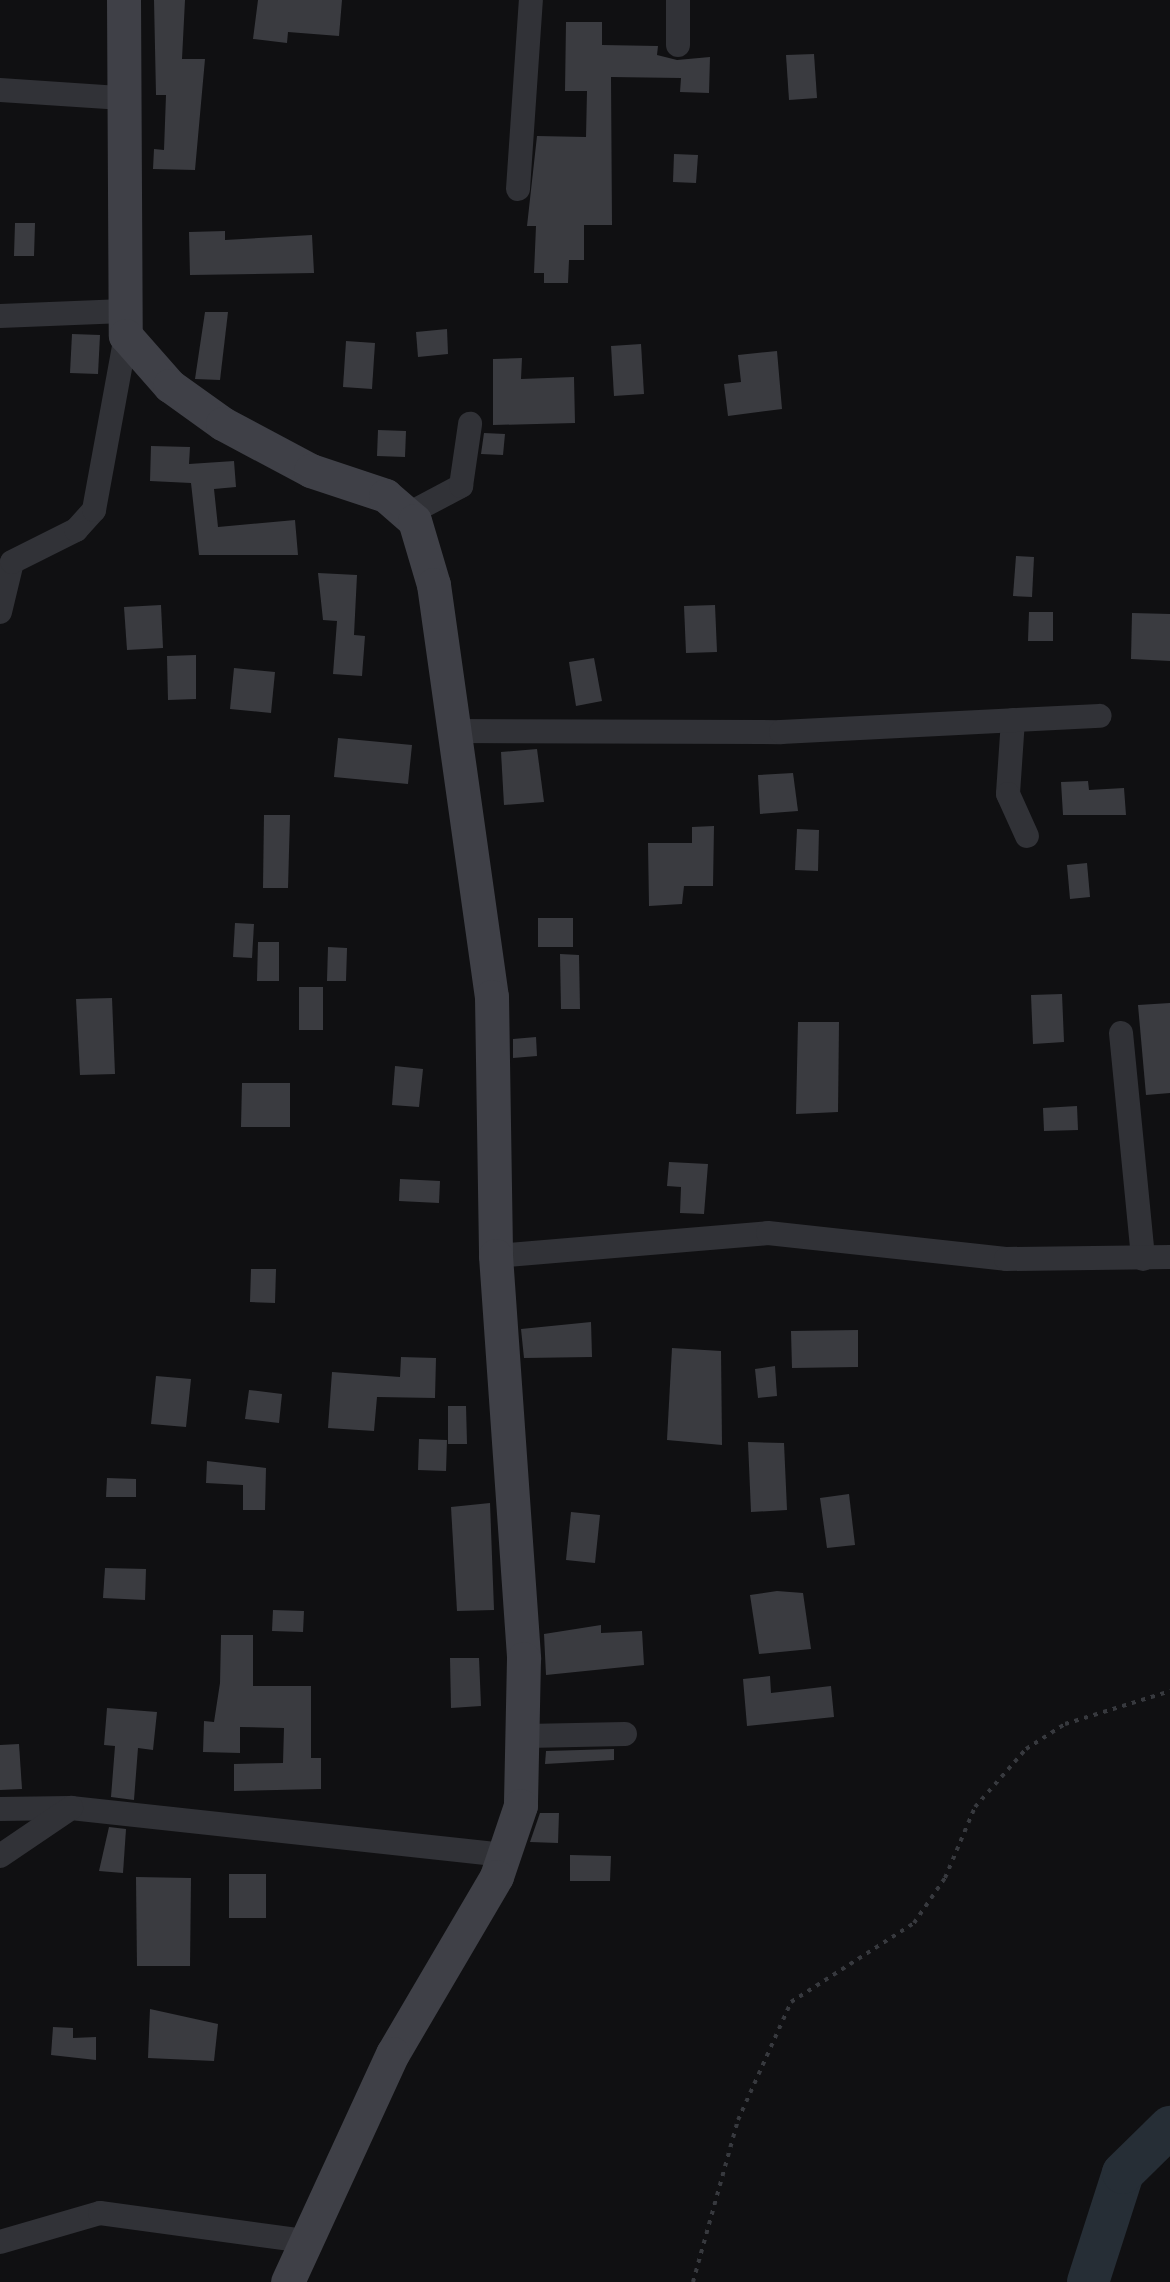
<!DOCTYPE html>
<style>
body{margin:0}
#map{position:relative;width:1170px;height:2282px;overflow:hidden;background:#101012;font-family:"Alegreya Sans",sans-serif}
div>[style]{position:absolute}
.river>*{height:42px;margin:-21px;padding:0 21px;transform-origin:21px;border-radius:21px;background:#262e36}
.building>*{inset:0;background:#3a3b40}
.path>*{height:4px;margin-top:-2px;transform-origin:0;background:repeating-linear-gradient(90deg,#37393e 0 4px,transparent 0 10px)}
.street>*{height:24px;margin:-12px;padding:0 12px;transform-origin:12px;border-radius:12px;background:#313237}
.secondary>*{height:34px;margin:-17px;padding:0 17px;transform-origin:17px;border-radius:17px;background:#3f4047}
span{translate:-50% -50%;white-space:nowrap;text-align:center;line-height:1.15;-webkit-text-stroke:8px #0b0b0d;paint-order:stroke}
</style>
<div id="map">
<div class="river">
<div style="left:1088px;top:2282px;width:114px;rotate:-72.2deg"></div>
<div style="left:1123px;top:2173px;width:66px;rotate:-44.4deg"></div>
</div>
<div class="building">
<div style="clip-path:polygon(154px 0,185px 0,182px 59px,205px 59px,195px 170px,153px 169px,154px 149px,164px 150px,166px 95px,156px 95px)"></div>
<div style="clip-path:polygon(258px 0,342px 0,339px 36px,288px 32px,287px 43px,253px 39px)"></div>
<div style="clip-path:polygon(566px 22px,602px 22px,602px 45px,658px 46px,657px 55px,677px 60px,710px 57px,709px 93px,680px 92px,681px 78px,611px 77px,612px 225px,584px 225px,584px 260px,569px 260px,568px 283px,544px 283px,544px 273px,534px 273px,536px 226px,527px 226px,537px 136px,586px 137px,587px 91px,565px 91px)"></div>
<div style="clip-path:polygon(814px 54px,817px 98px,789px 100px,786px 55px)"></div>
<div style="clip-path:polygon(674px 154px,698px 155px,696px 183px,673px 182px)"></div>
<div style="clip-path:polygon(15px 223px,35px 223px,34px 256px,14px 256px)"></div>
<div style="clip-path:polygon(225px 231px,225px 240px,312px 235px,314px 273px,190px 275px,189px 232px)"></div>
<div style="clip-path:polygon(205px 312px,228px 312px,220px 380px,195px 379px)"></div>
<div style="clip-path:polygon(447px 329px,448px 354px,418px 357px,416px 332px)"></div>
<div style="clip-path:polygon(72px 334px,100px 335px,98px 374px,70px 373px)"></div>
<div style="clip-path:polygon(346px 341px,375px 343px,372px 389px,343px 387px)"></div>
<div style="clip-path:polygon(641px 344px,644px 394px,614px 396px,611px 346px)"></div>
<div style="clip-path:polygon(777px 351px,782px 409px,728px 416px,724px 384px,741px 382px,738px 355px)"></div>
<div style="clip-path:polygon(522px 358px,521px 379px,574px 377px,575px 423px,493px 425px,493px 359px)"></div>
<div style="clip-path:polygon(378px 430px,406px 431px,405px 457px,377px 456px)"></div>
<div style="clip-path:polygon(484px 433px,505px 434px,503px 455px,481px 454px)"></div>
<div style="clip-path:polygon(151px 446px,190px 447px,189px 464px,234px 461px,236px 487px,214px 489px,218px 527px,295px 520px,298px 555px,199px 555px,191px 483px,150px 481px)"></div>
<div style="clip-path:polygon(1016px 556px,1034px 557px,1032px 597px,1013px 596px)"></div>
<div style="clip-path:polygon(318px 573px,357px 575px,354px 635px,365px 636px,362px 676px,333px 674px,337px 621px,323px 620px)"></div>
<div style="clip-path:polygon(161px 605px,163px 648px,127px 650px,124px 607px)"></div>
<div style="clip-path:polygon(715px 605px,717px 652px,686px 653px,684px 606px)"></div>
<div style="clip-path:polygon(1029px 612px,1053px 612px,1053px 641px,1028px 641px)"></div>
<div style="clip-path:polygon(1132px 613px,1170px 614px,1170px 661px,1131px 659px)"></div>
<div style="clip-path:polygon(196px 655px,196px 699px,168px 700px,167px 656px)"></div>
<div style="clip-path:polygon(594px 658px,602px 701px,576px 706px,569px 662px)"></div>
<div style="clip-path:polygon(234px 668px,275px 672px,271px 713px,230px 709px)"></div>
<div style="clip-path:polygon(338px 738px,412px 745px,408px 784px,334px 777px)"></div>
<div style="clip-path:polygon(537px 749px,544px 802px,504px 805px,501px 752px)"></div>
<div style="clip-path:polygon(793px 773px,798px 811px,760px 814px,758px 775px)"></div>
<div style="clip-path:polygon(1088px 781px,1089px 790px,1124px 788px,1126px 815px,1063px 815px,1061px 782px)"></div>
<div style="clip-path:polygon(264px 815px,290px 815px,288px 888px,263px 888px)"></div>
<div style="clip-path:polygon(714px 826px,713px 886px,684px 886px,682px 904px,649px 906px,648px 843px,692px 843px,692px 827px)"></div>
<div style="clip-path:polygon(797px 829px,819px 830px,818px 871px,795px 870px)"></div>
<div style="clip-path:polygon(1087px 863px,1090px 897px,1070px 899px,1067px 865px)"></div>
<div style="clip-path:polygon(538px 918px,573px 918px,573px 947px,538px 947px)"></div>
<div style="clip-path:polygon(235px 923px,254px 924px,252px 958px,233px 957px)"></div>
<div style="clip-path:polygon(258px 942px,279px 942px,279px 981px,257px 981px)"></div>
<div style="clip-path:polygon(328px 947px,347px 948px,346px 981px,327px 981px)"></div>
<div style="clip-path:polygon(560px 954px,579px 955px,580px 1009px,561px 1009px)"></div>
<div style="clip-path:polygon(299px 987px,323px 987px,323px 1030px,299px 1030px)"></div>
<div style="clip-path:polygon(1062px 994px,1064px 1042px,1033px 1044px,1031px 995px)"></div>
<div style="clip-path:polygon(112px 998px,115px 1074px,80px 1075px,76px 999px)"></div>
<div style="clip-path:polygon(1170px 1003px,1170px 1093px,1146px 1095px,1138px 1005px)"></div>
<div style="clip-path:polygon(798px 1022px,839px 1022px,838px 1112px,796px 1114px)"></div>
<div style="clip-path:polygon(536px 1037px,537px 1056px,513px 1058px,513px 1039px)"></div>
<div style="clip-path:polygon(395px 1066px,423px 1069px,419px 1107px,392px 1105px)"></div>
<div style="clip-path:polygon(242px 1083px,290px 1083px,290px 1127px,241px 1127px)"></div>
<div style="clip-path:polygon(1077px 1106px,1078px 1130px,1044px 1131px,1043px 1108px)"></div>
<div style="clip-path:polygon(669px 1162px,708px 1164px,704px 1214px,680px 1213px,681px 1187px,667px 1186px)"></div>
<div style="clip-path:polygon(400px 1179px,440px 1181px,439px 1203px,399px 1201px)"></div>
<div style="clip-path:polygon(251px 1269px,276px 1269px,275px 1303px,250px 1302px)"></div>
<div style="clip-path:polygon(591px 1322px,592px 1357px,524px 1358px,521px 1329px)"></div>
<div style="clip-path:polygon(858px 1330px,858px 1367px,792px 1368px,791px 1331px)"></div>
<div style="clip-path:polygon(672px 1348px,721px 1351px,722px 1445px,667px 1440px)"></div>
<div style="clip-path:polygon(401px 1357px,436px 1358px,435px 1398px,377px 1397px,374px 1431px,328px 1428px,332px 1372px,400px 1377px)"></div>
<div style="clip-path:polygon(775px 1366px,777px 1396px,758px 1398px,755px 1369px)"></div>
<div style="clip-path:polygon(156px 1376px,191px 1379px,186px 1427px,151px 1424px)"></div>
<div style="clip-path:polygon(249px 1390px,282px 1394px,279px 1423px,245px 1419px)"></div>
<div style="clip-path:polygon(448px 1406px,466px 1406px,467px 1444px,448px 1444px)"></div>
<div style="clip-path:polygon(419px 1439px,447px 1440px,446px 1471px,418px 1470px)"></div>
<div style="clip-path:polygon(748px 1442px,784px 1443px,787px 1510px,751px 1512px)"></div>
<div style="clip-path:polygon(207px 1461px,266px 1468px,265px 1510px,243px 1510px,243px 1485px,206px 1483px)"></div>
<div style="clip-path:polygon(107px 1478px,136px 1479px,136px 1497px,106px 1497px)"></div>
<div style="clip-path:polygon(849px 1494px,855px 1545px,827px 1548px,820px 1498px)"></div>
<div style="clip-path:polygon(490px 1503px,494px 1610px,457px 1611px,451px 1507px)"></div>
<div style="clip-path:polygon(571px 1512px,600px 1515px,595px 1563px,566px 1560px)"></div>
<div style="clip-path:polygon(105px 1568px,146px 1569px,145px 1600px,103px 1598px)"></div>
<div style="clip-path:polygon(777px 1591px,803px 1593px,811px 1649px,759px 1654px,750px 1595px)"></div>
<div style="clip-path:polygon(273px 1610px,304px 1611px,303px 1632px,272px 1631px)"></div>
<div style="clip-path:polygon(601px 1625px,601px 1633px,642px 1631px,644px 1665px,546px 1675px,544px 1634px)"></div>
<div style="clip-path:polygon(221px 1635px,253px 1635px,253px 1686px,311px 1686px,311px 1758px,321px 1758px,321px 1789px,234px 1791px,234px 1764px,283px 1763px,284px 1728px,240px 1727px,240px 1753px,203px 1752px,204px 1721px,214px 1722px,220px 1683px)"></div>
<div style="clip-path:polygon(450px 1658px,479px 1658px,481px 1706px,451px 1708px)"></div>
<div style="clip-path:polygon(770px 1676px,771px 1693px,831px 1686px,834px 1717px,747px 1726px,743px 1679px)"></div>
<div style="clip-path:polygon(107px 1708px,157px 1712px,153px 1750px,138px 1748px,134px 1800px,111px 1797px,115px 1746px,104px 1745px)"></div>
<div style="clip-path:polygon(19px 1744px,22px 1789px,0 1790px,0 1745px)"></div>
<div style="clip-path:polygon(614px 1749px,614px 1760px,545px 1764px,546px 1751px)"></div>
<div style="clip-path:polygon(540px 1813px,559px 1813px,558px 1843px,530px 1842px)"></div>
<div style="clip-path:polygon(109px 1827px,126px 1829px,123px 1873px,99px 1871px)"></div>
<div style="clip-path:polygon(570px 1855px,611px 1856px,610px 1881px,570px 1881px)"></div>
<div style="clip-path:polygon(229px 1874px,266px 1874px,266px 1918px,229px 1918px)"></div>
<div style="clip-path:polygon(136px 1877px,191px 1878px,190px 1966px,137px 1966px)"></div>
<div style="clip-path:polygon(150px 2009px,218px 2024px,214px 2061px,148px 2058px)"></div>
<div style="clip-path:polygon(53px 2027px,73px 2028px,73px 2038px,96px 2037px,96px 2060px,51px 2055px)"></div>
</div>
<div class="path">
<div style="left:693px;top:2282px;width:168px;rotate:-74.5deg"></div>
<div style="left:738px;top:2120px;width:129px;rotate:-65.8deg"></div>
<div style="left:791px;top:2002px;width:146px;rotate:-32.7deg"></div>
<div style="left:914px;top:1923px;width:55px;rotate:-55.4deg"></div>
<div style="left:945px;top:1878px;width:77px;rotate:-67.1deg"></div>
<div style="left:975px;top:1807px;width:77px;rotate:-48.7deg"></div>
<div style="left:1026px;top:1749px;width:46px;rotate:-32.7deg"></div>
<div style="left:1065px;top:1724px;width:110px;rotate:-17.4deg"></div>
</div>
<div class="street">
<div style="left:678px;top:45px;width:45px;rotate:-90deg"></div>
<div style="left:0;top:90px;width:119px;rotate:3.8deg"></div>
<div style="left:518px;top:189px;width:189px;rotate:-86.1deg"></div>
<div style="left:0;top:316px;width:124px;rotate:-2.3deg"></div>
<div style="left:410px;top:513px;width:58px;rotate:-27.9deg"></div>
<div style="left:461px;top:486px;width:63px;rotate:-81.7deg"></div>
<div style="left:0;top:612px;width:51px;rotate:-76.5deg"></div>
<div style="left:12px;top:562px;width:72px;rotate:-26.6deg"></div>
<div style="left:76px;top:530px;width:27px;rotate:-48deg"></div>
<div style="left:94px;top:510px;width:177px;rotate:-79.6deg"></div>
<div style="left:1013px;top:720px;width:74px;rotate:93.9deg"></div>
<div style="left:1008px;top:794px;width:46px;rotate:65.7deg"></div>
<div style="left:453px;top:731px;width:328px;rotate:0.2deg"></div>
<div style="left:781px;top:732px;width:319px;rotate:-2.9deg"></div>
<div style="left:1121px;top:1033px;width:227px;rotate:84.4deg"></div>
<div style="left:496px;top:1256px;width:273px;rotate:-4.8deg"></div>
<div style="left:768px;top:1233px;width:239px;rotate:6.2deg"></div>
<div style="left:1006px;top:1259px;width:164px;rotate:-0.7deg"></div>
<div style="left:526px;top:1736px;width:99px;rotate:-1.2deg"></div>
<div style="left:0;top:1809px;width:71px;rotate:-0.8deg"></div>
<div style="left:71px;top:1808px;width:438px;rotate:6.2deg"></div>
<div style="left:0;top:1856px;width:86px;rotate:-34.1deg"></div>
<div style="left:0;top:2242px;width:104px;rotate:-16.2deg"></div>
<div style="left:100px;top:2213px;width:206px;rotate:7.8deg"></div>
</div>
<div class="secondary">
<div style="left:124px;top:0;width:336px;rotate:89.7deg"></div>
<div style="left:126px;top:336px;width:67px;rotate:48.7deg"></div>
<div style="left:170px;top:386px;width:65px;rotate:35.6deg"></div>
<div style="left:223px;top:424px;width:100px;rotate:28.1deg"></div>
<div style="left:311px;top:471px;width:79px;rotate:18.4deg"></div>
<div style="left:386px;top:496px;width:38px;rotate:41deg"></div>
<div style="left:415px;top:521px;width:67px;rotate:73.5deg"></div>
<div style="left:434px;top:585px;width:416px;rotate:82deg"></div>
<div style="left:492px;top:997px;width:259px;rotate:89.1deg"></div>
<div style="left:496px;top:1256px;width:404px;rotate:86deg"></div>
<div style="left:524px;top:1659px;width:147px;rotate:91.2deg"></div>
<div style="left:521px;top:1806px;width:75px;rotate:108.7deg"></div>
<div style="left:497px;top:1877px;width:205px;rotate:120.4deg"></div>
<div style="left:393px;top:2054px;width:251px;rotate:114.7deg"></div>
</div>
</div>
